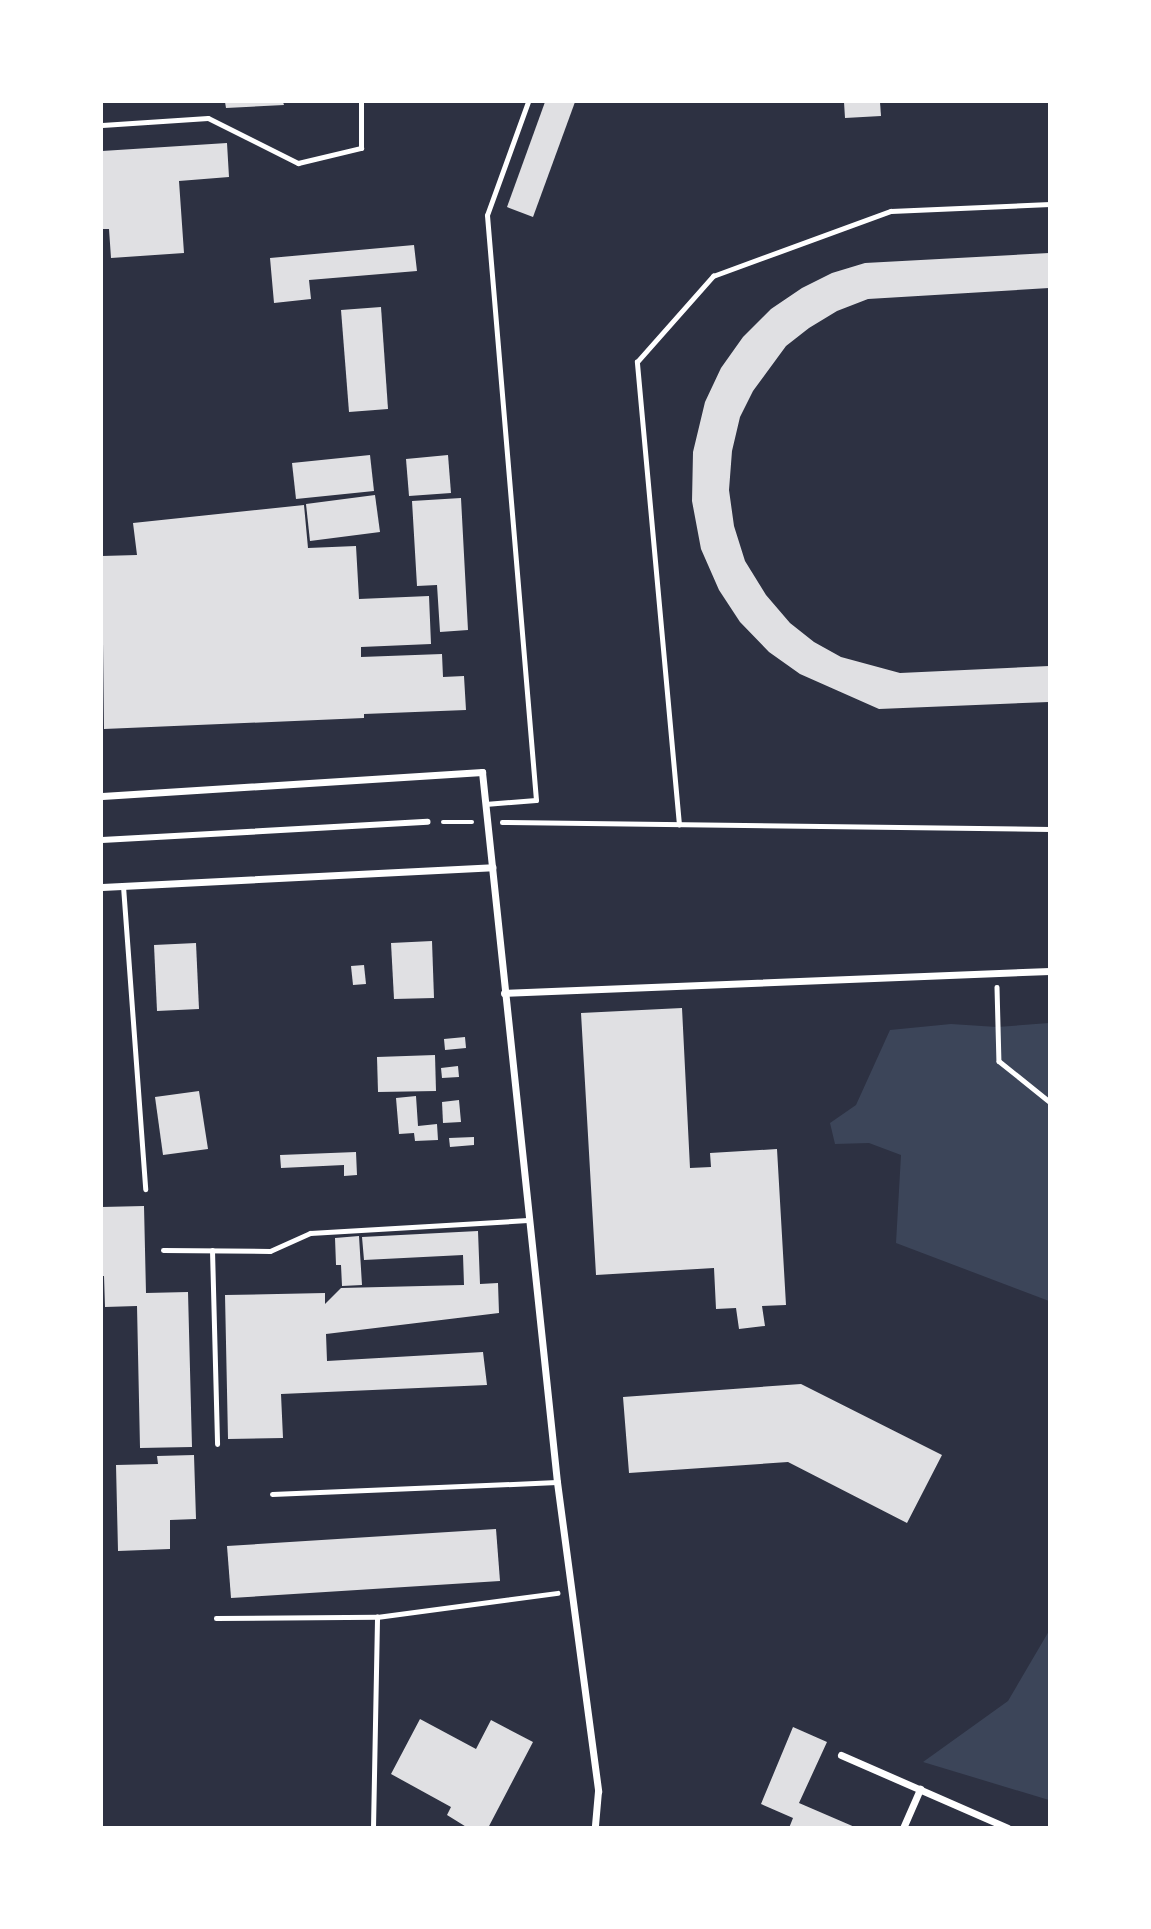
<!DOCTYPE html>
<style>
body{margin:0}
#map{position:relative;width:1151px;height:1929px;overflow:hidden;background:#2d3142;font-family:"Noto Sans",sans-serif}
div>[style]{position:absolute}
.green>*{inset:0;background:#3c4559}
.building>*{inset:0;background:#e0e0e3}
.path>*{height:4.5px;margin:-2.25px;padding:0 2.25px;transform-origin:2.25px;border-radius:2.25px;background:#fff}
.service>*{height:5px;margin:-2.5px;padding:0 2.5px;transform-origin:2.5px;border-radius:2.5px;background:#fff}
.pedestrian>*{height:6px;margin:-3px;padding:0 3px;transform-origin:3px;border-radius:3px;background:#fff}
.minor>*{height:7px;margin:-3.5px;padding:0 3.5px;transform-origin:3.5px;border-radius:3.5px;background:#fff}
span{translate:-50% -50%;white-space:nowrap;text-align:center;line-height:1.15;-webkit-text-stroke:5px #fff;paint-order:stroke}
.frame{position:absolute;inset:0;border:103px solid #fff;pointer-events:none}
</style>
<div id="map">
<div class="green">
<div style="clip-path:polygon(1049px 1023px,1049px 1301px,896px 1243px,901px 1155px,869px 1143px,835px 1144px,830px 1123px,856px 1105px,890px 1030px,951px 1024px,997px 1027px)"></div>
<div style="clip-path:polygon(1049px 1631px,1049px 1800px,923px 1762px,1008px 1701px)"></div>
</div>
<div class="building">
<div style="clip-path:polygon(225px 102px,283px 102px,284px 105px,226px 108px)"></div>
<div style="clip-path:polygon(545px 102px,575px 102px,533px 217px,507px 207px)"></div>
<div style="clip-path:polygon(844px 102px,880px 102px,881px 116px,845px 118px)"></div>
<div style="clip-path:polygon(227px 143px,229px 177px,179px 181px,184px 253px,111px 258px,109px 229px,102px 229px,102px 151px)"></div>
<div style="clip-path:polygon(414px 245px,417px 271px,309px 280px,311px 299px,274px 303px,270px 258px)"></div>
<div style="clip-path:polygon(1049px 253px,1049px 288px,868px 299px,837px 311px,809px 328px,786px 346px,753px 391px,740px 417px,732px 451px,729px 490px,734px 526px,745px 561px,766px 595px,790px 623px,814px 642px,841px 657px,900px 673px,1049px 666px,1049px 702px,879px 709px,800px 674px,769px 652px,740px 622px,719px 590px,701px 549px,692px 501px,693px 452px,705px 402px,721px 368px,743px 337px,771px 309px,802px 288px,832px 273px,865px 263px)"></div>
<div style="clip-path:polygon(381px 307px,388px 409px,349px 412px,341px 310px)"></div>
<div style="clip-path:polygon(370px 455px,374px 491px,296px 499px,292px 463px)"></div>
<div style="clip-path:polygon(448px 455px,451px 493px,409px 496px,406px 459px)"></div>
<div style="clip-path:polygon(375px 495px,380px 532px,310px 541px,306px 504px)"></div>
<div style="clip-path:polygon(461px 498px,468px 630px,440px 632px,437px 585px,417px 586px,412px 501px)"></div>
<div style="clip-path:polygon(304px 505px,308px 548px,356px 546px,359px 599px,429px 596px,431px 644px,361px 647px,361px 657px,442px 654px,443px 677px,464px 676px,466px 710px,364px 714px,364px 718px,104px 729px,102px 556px,137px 555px,133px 523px)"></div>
<div style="clip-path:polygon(432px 941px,434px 998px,394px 999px,391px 943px)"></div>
<div style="clip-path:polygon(196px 943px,199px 1009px,157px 1011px,154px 945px)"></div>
<div style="clip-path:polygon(364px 965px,366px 984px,353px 985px,351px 966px)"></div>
<div style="clip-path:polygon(682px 1008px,690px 1168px,711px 1167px,710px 1153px,777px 1149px,786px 1305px,762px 1306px,765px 1326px,739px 1329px,736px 1308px,716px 1309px,714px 1268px,596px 1275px,581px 1013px)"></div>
<div style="clip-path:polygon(465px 1037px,466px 1048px,445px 1050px,444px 1039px)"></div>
<div style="clip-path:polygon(435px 1055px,436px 1091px,378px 1092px,377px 1057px)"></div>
<div style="clip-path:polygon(458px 1066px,459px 1077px,442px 1078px,441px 1068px)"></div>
<div style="clip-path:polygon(199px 1091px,208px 1149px,163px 1155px,155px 1097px)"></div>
<div style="clip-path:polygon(416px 1096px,418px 1126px,437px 1124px,438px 1140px,415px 1141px,414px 1133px,399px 1134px,396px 1098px)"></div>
<div style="clip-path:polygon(459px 1100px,461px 1122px,443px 1123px,442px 1102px)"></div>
<div style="clip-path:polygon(474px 1137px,474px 1145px,450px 1147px,449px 1138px)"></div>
<div style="clip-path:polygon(356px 1152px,357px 1175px,344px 1176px,344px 1165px,281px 1168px,280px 1155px)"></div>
<div style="clip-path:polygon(144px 1206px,146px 1293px,188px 1292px,192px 1447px,140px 1448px,137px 1306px,105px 1307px,104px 1276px,102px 1276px,102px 1207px)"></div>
<div style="clip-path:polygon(478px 1231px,480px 1284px,498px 1283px,499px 1313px,326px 1334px,327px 1361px,483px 1352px,487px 1385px,281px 1394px,283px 1438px,228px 1439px,225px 1295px,325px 1293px,325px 1304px,341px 1288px,464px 1285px,463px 1255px,364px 1260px,362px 1237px)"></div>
<div style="clip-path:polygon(359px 1236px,362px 1285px,342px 1286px,341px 1265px,336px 1265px,335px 1238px)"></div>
<div style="clip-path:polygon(801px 1384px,942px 1455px,907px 1523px,788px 1462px,629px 1473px,623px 1397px)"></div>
<div style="clip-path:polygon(194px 1455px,196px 1519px,170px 1520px,170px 1549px,118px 1551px,116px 1465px,158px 1464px,157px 1456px)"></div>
<div style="clip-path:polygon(496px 1529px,500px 1581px,231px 1598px,227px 1546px)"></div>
<div style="clip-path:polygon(420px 1719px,476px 1749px,491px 1720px,533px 1742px,488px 1828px,468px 1828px,447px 1815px,451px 1807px,391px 1774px)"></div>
<div style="clip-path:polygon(793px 1727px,827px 1742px,799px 1803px,857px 1828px,789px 1828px,793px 1818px,761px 1804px)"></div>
</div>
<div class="path">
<div style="left:443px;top:822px;width:29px"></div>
<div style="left:502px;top:822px;width:548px;rotate:0.73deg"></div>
<div style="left:679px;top:825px;width:465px;rotate:-95.2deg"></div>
<div style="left:637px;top:362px;width:115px;rotate:-48.5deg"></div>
<div style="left:713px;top:276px;width:189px;rotate:-20.1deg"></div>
<div style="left:891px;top:211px;width:159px;rotate:-2.5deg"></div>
<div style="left:997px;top:987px;width:74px;rotate:88.5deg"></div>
<div style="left:999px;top:1061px;width:65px;rotate:38.8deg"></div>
<div style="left:216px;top:1618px;width:161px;rotate:-0.4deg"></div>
<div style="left:377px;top:1617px;width:182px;rotate:-7.6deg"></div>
<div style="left:373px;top:1828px;width:211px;rotate:-88.9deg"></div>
</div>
<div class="service">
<div style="left:102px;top:125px;width:106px;rotate:-3.8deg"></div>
<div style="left:208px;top:118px;width:101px;rotate:26.6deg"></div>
<div style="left:298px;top:163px;width:65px;rotate:-13.4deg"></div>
<div style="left:361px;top:148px;width:46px;rotate:-90deg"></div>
<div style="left:485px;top:804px;width:51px;rotate:-4.5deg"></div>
<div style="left:536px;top:800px;width:587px;rotate:-94.79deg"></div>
<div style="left:487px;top:215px;width:120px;rotate:-70.1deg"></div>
<div style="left:123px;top:886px;width:304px;rotate:85.8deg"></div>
<div style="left:163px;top:1250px;width:107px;rotate:0.5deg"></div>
<div style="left:270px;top:1251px;width:44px;rotate:-24.2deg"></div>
<div style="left:310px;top:1233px;width:218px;rotate:-3.4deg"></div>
<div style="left:212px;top:1250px;width:194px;rotate:88.5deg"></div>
<div style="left:272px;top:1494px;width:285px;rotate:-2.4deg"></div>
</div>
<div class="pedestrian">
<div style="left:102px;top:840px;width:326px;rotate:-3.2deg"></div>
</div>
<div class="minor">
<div style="left:102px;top:796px;width:381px;rotate:-3.6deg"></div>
<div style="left:482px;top:772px;width:714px;rotate:83.97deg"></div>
<div style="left:557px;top:1482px;width:312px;rotate:82.4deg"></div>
<div style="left:598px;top:1791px;width:37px;rotate:95deg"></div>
<div style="left:102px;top:887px;width:391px;rotate:-2.9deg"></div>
<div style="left:504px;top:993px;width:546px;rotate:-2.31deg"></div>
<div style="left:841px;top:1755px;width:182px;rotate:23.6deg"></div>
<div style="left:903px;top:1828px;width:43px;rotate:-66.4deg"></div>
</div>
<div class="frame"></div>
</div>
